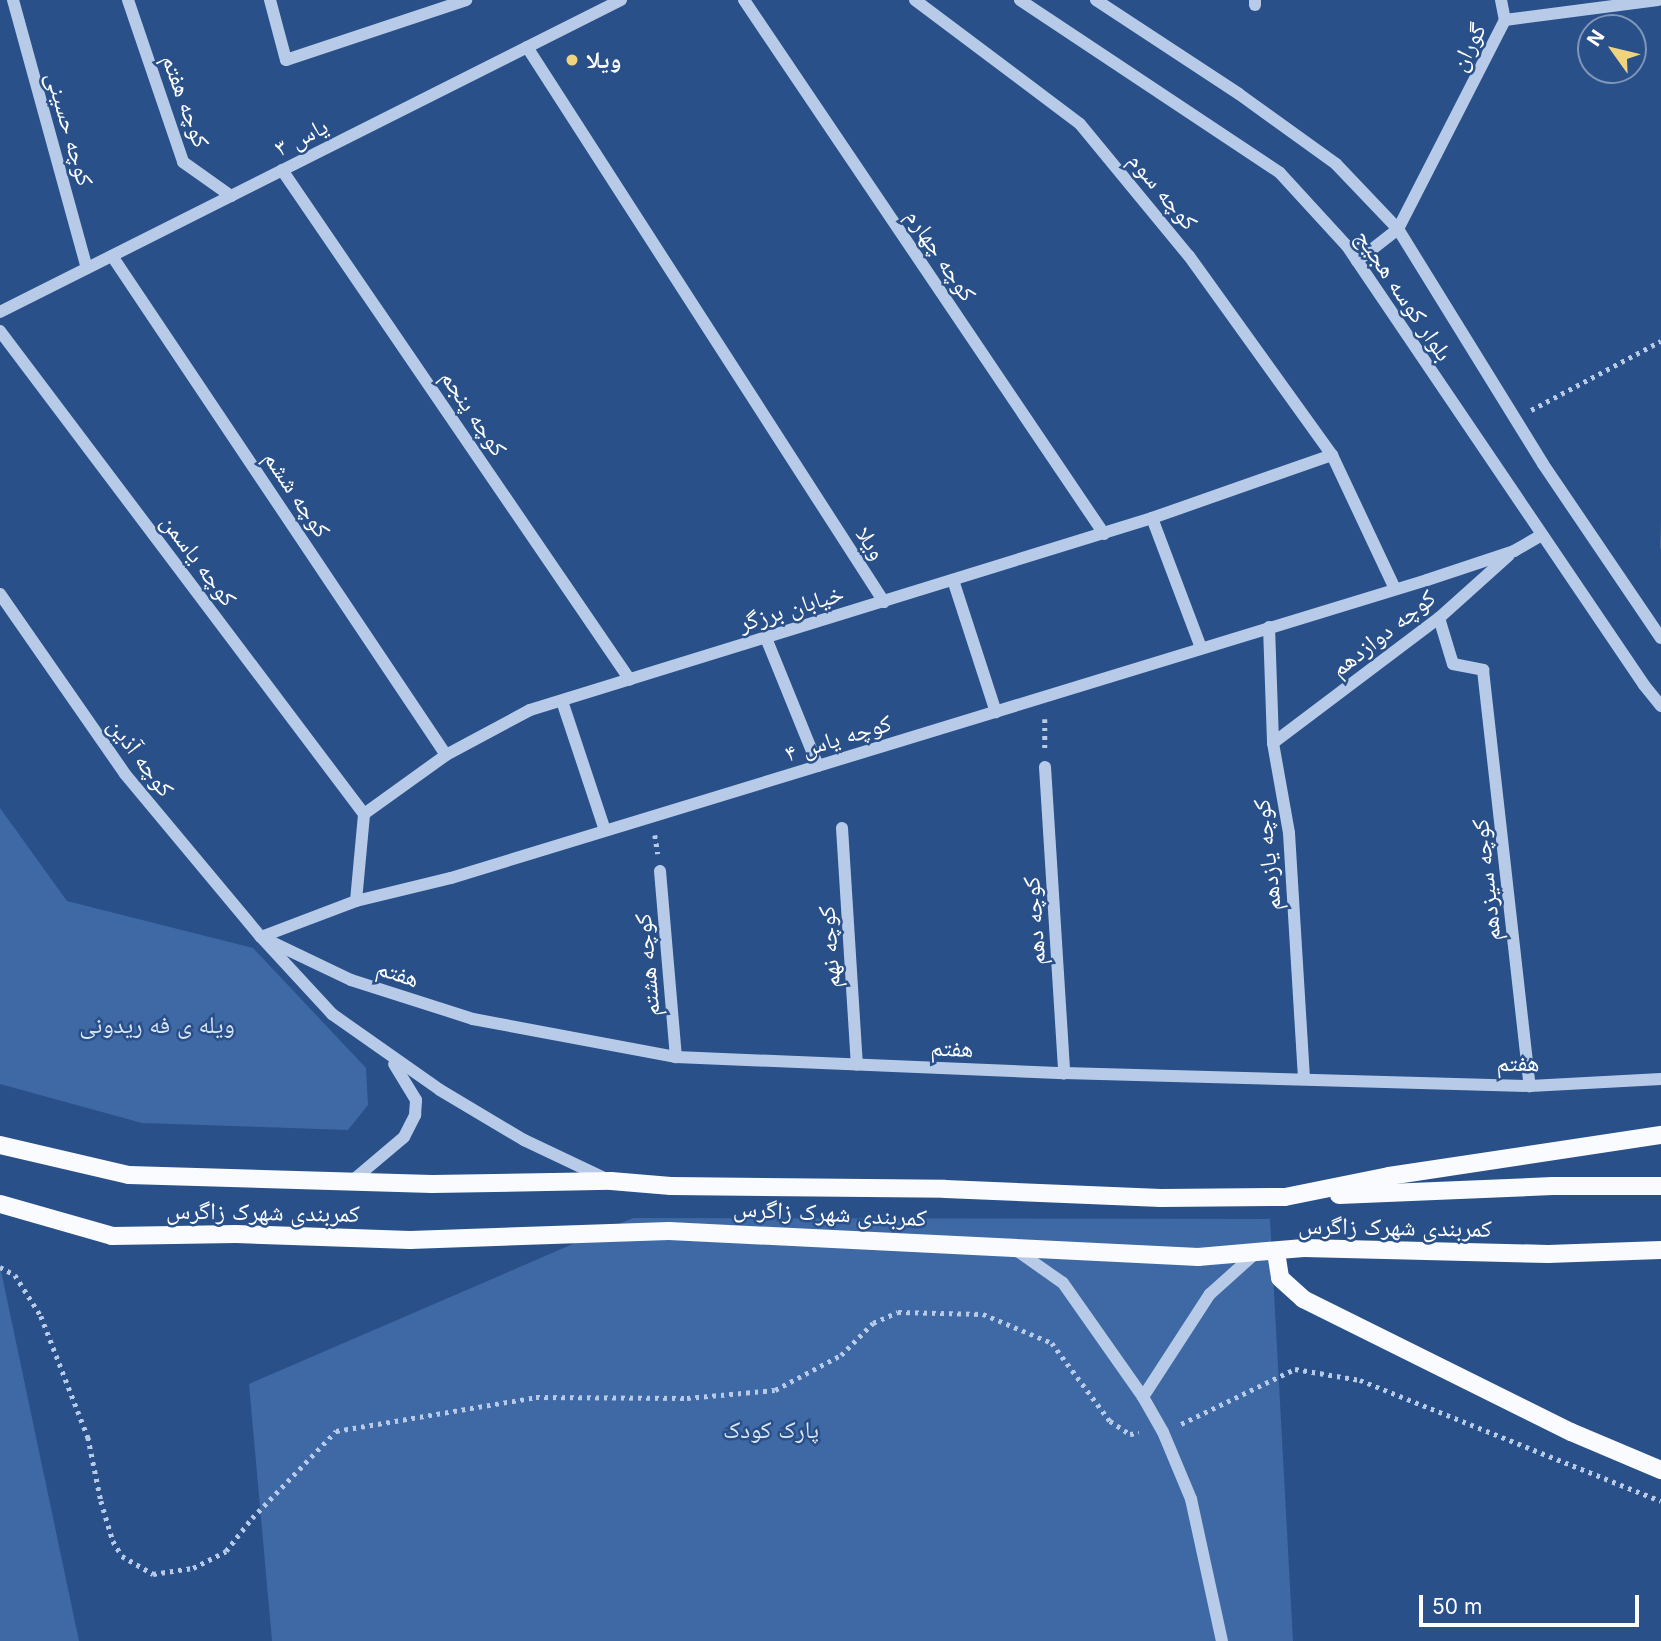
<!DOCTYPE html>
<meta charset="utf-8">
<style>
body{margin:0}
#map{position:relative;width:1661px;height:1641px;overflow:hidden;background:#295089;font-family:Inter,"Noto Naskh Arabic",sans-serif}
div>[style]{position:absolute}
.green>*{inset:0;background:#3e69a5}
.path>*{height:4.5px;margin-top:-2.25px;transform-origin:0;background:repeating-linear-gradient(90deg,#b7cbe9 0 3.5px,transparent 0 8.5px)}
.minor>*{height:12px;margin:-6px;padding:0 6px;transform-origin:6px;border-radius:6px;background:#b7cbe9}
.major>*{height:18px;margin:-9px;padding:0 9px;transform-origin:9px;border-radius:9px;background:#f9fbfe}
.wall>*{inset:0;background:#4a6a99}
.dots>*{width:19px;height:19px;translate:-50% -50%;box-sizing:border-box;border:4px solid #295089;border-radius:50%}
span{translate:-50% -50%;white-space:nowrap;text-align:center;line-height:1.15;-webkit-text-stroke:5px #295089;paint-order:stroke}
.street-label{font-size:24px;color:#fff}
.poi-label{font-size:24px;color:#fff;font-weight:700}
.left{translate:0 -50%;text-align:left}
.park-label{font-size:24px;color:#dbe6f7}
.north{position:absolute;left:1577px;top:14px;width:70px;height:70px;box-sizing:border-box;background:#295089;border:2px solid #7f96b8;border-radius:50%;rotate:304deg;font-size:19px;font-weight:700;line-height:28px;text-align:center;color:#fff}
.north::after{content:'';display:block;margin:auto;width:24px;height:32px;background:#efd37e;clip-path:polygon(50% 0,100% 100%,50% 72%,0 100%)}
.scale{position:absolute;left:1419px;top:1595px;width:220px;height:32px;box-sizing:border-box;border:4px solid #fff;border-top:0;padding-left:9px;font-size:21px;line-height:24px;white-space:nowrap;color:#fff;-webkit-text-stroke:5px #295089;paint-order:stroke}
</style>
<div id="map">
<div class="green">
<div style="clip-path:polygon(0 808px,67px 901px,253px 948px,366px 1068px,368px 1105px,348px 1130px,142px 1123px,0 1084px)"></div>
<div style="clip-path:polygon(633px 1218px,1270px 1219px,1293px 1641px,272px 1641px,249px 1384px)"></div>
<div style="clip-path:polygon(0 1266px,79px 1641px,0 1641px)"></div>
</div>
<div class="path">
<div style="left:1531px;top:410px;width:147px;rotate:-28deg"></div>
<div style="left:1045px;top:719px;width:29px;rotate:90deg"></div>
<div style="left:655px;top:835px;width:19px;rotate:81deg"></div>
<div style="left:0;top:1267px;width:17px;rotate:28deg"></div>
<div style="left:15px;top:1275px;width:49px;rotate:57.6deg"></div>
<div style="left:41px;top:1316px;width:130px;rotate:68.8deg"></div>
<div style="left:88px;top:1437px;width:65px;rotate:78.5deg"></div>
<div style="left:101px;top:1501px;width:42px;rotate:73.3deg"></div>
<div style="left:113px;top:1541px;width:17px;rotate:59deg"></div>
<div style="left:122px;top:1556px;width:36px;rotate:30deg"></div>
<div style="left:153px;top:1574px;width:40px;rotate:-8.5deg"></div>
<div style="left:193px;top:1568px;width:37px;rotate:-27deg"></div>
<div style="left:226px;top:1551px;width:42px;rotate:-51.8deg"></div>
<div style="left:252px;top:1518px;width:121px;rotate:-46deg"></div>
<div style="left:336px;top:1431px;width:203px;rotate:-9.6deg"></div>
<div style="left:536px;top:1397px;width:151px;rotate:0.4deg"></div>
<div style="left:687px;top:1398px;width:88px;rotate:-5.2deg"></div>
<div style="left:775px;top:1390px;width:75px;rotate:-27.9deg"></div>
<div style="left:841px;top:1355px;width:45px;rotate:-45deg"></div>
<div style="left:873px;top:1323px;width:27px;rotate:-24deg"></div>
<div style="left:898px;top:1312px;width:85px;rotate:1.3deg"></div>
<div style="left:983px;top:1314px;width:75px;rotate:22.8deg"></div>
<div style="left:1052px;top:1343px;width:97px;rotate:53.4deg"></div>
<div style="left:1110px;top:1421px;width:24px;rotate:33deg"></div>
<div style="left:1130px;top:1434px;width:9px;rotate:-6deg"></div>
<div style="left:1181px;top:1424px;width:127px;rotate:-25.8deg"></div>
<div style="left:1295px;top:1369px;width:66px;rotate:9.6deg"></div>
<div style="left:1360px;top:1380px;width:324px;rotate:21.9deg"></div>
</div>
<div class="minor">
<div style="left:13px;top:0;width:278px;rotate:74.6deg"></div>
<div style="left:128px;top:0;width:171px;rotate:71.2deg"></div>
<div style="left:183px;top:162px;width:59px;rotate:35.3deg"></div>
<div style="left:270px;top:0;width:62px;rotate:75.1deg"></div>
<div style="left:286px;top:60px;width:190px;rotate:-18.4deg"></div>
<div style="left:744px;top:0;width:644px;rotate:56.01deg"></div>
<div style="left:915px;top:0;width:206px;rotate:36.9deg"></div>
<div style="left:1080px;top:124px;width:171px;rotate:50.5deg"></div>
<div style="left:1189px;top:256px;width:245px;rotate:54.3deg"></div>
<div style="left:1332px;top:455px;width:148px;rotate:64.8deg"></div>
<div style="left:1020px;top:0;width:312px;rotate:33.6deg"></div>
<div style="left:1280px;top:173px;width:99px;rotate:47.5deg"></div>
<div style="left:1347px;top:246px;width:530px;rotate:55.92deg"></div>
<div style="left:1644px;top:685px;width:27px;rotate:51deg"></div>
<div style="left:1096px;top:0;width:171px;rotate:33.3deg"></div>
<div style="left:1239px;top:94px;width:120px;rotate:35.8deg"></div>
<div style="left:1336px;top:164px;width:90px;rotate:46.4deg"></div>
<div style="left:1398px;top:229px;width:276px;rotate:58.3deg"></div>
<div style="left:1543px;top:464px;width:210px;rotate:55.9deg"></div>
<div style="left:1255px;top:0;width:5px;rotate:90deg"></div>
<div style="left:1501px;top:0;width:20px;rotate:79deg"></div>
<div style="left:527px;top:47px;width:660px;rotate:57.25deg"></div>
<div style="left:282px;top:170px;width:617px;rotate:55.69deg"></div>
<div style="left:112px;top:256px;width:600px;rotate:56.2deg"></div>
<div style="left:1357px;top:261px;width:52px;rotate:-38deg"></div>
<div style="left:1398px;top:229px;width:235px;rotate:-62.9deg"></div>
<div style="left:1505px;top:20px;width:154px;rotate:-7.4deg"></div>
<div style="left:0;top:312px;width:695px;rotate:-26.68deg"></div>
<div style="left:0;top:331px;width:605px;rotate:53deg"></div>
<div style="left:1152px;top:518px;width:139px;rotate:69.3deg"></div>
<div style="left:953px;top:580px;width:139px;rotate:72deg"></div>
<div style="left:0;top:594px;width:219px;rotate:55.2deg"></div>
<div style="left:125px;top:774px;width:212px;rotate:50.2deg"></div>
<div style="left:261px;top:937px;width:105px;rotate:47.3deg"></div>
<div style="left:332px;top:1014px;width:132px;rotate:35.1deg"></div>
<div style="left:440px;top:1090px;width:98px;rotate:30.8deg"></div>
<div style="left:524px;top:1140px;width:91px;rotate:25.4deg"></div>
<div style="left:1439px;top:618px;width:48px;rotate:73.1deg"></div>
<div style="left:1453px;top:664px;width:31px;rotate:11deg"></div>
<div style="left:1483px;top:670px;width:419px;rotate:83.6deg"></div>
<div style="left:1269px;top:627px;width:116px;rotate:88deg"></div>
<div style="left:1273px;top:743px;width:91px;rotate:79.9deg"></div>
<div style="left:1289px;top:833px;width:246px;rotate:86.5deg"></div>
<div style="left:766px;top:638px;width:138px;rotate:67.9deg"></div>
<div style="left:562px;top:701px;width:136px;rotate:71.6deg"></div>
<div style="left:1273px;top:743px;width:208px;rotate:-37deg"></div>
<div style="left:1439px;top:618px;width:93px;rotate:-41.9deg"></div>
<div style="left:1045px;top:767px;width:307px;rotate:86.4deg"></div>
<div style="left:842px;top:828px;width:237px;rotate:86.4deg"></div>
<div style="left:660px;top:871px;width:187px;rotate:85.1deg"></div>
<div style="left:356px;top:901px;width:87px;rotate:-84.7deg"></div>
<div style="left:364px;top:814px;width:101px;rotate:-35.7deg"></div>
<div style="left:446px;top:755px;width:95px;rotate:-28.2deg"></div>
<div style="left:530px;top:710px;width:651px;rotate:-17.15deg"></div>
<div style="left:1152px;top:518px;width:191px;rotate:-19.3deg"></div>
<div style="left:261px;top:937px;width:100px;rotate:25.5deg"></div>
<div style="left:351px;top:980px;width:128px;rotate:17.7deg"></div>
<div style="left:473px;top:1019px;width:207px;rotate:10.6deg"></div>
<div style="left:676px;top:1057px;width:388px;rotate:2.4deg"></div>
<div style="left:1064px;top:1073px;width:466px;rotate:1.6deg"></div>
<div style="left:1530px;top:1086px;width:131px;rotate:-3.1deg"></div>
<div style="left:261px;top:937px;width:102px;rotate:-20.8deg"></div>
<div style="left:356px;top:901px;width:98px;rotate:-13.6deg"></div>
<div style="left:451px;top:878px;width:1020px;rotate:-16.98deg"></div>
<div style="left:1427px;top:580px;width:92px;rotate:-18.4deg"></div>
<div style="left:1514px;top:551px;width:32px;rotate:-30deg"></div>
<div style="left:352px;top:1181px;width:68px;rotate:-40.2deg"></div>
<div style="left:404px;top:1137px;width:25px;rotate:-63deg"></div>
<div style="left:415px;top:1115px;width:15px;rotate:-86deg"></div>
<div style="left:416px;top:1100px;width:42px;rotate:-121.4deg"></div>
<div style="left:1016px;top:1250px;width:57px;rotate:35.1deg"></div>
<div style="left:1063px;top:1283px;width:139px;rotate:54.9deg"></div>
<div style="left:1143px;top:1397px;width:40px;rotate:60.3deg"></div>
<div style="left:1163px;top:1432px;width:73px;rotate:67.3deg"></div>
<div style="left:1191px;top:1499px;width:145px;rotate:77.7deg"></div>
<div style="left:1143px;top:1397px;width:123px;rotate:-57deg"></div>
<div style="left:1210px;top:1294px;width:64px;rotate:-41.9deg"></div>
</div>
<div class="major">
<div style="left:0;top:1145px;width:132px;rotate:13.1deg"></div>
<div style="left:129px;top:1175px;width:303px;rotate:1.7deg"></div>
<div style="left:432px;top:1184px;width:179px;rotate:-1deg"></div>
<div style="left:611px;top:1181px;width:60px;rotate:4.8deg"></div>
<div style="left:671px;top:1186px;width:274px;rotate:0.6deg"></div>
<div style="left:945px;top:1189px;width:216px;rotate:2.4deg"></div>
<div style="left:1161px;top:1198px;width:124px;rotate:-0.5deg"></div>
<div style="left:1285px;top:1197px;width:106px;rotate:-11.4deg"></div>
<div style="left:1389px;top:1176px;width:275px;rotate:-8.6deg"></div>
<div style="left:1339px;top:1195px;width:214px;rotate:-2.4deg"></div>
<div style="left:1553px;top:1186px;width:108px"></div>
<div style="left:0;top:1204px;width:116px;rotate:15.9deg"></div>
<div style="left:112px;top:1236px;width:124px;rotate:-0.9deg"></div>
<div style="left:236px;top:1234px;width:174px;rotate:2deg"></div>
<div style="left:410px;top:1240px;width:259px;rotate:-2deg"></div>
<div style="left:669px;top:1231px;width:530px;rotate:2.81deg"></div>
<div style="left:1198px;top:1257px;width:106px;rotate:-4.9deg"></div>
<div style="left:1304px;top:1248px;width:244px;rotate:1.4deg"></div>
<div style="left:1548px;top:1254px;width:113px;rotate:-2deg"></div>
<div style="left:1276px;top:1252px;width:26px;rotate:81deg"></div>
<div style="left:1280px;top:1278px;width:31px;rotate:42deg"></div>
<div style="left:1303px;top:1299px;width:299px;rotate:26.4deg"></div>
<div style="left:1571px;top:1432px;width:98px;rotate:22.9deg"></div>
</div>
<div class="wall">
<div style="clip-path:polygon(1661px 519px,1661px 549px,1660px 548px)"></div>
</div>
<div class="dots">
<div style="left:572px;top:60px;background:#efd37e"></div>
</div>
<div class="street-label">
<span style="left:1468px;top:47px;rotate:-63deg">گوران</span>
<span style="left:186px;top:101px;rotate:70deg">کوچه هفتم</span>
<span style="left:70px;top:129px;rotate:74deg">کوچه حسینی</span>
<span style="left:301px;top:137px;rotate:-27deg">یاس ۳</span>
<span style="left:1163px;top:191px;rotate:50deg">کوچه سوم</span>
<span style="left:941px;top:255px;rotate:56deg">کوچه چهارم</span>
<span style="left:1404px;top:295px;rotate:56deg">بلوار کوسه هجیج</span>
<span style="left:474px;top:413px;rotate:56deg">کوچه پنجم</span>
<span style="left:297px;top:494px;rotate:56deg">کوچه ششم</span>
<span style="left:871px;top:543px;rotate:57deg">ویلا</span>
<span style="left:199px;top:560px;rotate:53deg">کوچه یاسمن</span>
<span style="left:791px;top:608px;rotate:-17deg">خیابان برزگر</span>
<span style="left:1383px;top:633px;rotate:-38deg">کوچه دوازدهم</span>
<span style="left:838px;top:738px;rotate:-17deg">کوچه یاس ۴</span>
<span style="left:141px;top:757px;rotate:53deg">کوچه آذین</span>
<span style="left:1267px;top:855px;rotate:-96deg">کوچه یازدهم</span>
<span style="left:1486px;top:880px;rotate:-96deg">کوچه سیزدهم</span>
<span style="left:1034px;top:921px;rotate:-94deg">کوچه دهم</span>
<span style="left:829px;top:947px;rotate:-94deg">کوچه نهم</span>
<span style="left:647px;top:965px;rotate:-95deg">کوچه هشتم</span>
<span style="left:398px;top:973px;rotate:18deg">هفتم</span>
<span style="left:952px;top:1048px;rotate:2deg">هفتم</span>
<span style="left:1518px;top:1063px">هفتم</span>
<span style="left:263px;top:1212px;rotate:1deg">کمربندی شهرک زاگرس</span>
<span style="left:830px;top:1213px;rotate:3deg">کمربندی شهرک زاگرس</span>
<span style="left:1395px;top:1227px;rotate:1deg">کمربندی شهرک زاگرس</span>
</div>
<div class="poi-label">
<span class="left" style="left:586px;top:60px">ویلا</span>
</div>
<div class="park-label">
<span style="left:157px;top:1025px">ویله ی فه ریدونی</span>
<span style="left:771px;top:1430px">پارک کودک</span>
</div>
<div class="north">N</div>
<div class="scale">50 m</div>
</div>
